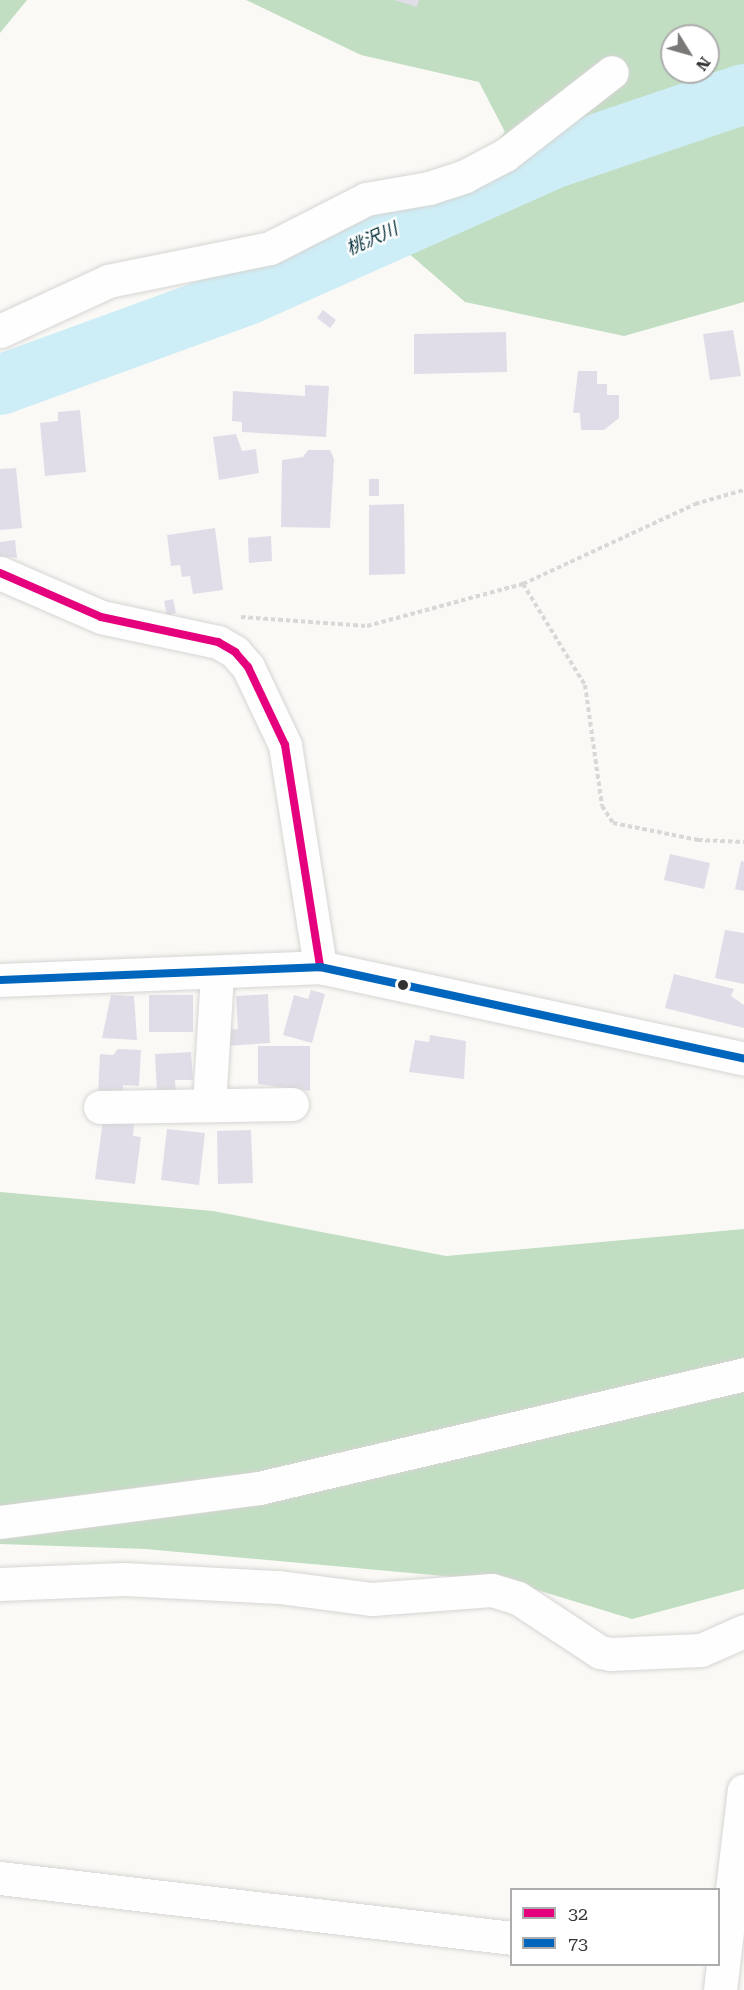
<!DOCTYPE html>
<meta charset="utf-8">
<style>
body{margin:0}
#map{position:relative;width:744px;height:1990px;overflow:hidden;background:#fbf9f6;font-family:"Roboto Serif","Noto Sans JP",serif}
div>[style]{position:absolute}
.forest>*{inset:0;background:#c1dec2}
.river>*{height:60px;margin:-30px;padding:0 30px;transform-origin:30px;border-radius:30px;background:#ceeef7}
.building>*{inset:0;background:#e0dde8}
.path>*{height:4px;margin-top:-2px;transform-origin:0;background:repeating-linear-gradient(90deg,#d8d8d7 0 4.5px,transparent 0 7.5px)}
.roads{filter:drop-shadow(0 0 2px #d6d5d3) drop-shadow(0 0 2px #d6d5d3)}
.minor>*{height:33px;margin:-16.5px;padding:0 16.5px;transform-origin:16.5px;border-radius:16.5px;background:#fefefe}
.bus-1>*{height:8px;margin:-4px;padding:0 4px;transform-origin:4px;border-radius:4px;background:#e5007d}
.bus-2>*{height:8px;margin:-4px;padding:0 4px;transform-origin:4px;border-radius:4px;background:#0065bd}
.dots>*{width:16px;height:16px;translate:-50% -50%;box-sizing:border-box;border:3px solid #fff;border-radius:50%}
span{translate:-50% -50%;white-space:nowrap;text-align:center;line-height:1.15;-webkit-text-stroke:4.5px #fff;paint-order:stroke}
.water-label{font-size:18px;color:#042f39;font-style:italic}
.legend{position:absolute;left:510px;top:1888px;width:210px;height:78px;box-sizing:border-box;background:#fff;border:2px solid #aeadad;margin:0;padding:8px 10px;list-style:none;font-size:18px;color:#343331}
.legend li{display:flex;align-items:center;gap:12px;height:30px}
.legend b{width:30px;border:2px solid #aeadad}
.north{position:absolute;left:660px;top:24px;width:60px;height:60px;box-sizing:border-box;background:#fff;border:2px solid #aeadad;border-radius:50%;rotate:127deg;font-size:16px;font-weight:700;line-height:24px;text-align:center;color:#343331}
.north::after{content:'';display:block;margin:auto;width:21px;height:27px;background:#7a7876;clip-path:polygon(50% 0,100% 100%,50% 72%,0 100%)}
</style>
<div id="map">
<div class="forest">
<div style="clip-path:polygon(0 0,27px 0,0 33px)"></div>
<div style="clip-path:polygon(evenodd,246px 0,744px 0,744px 302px,624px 336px,465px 302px,407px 252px,505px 132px,479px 82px,361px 55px,246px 0,672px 36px,708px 36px,708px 72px,672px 72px,672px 36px)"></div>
<div style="clip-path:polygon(0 1192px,213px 1211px,446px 1256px,744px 1229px,744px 1589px,632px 1619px,511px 1582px,145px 1549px,0 1544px)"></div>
</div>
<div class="river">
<div style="left:0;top:385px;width:263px;rotate:-20deg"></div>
<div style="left:247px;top:295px;width:334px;rotate:-24deg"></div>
<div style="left:552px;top:159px;width:203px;rotate:-18.7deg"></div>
</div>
<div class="building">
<div style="clip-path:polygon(394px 0,419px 0,417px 7px)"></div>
<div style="clip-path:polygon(323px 310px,336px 320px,330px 328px,317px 318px)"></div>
<div style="clip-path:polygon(733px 330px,741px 376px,710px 380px,703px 334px)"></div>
<div style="clip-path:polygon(506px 332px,507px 372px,414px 374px,414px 334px)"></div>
<div style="clip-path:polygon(578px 371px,597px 371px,597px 384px,607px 384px,607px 395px,619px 395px,619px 418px,604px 430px,581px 430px,580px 413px,573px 413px)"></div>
<div style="clip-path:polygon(305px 385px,329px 386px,326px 437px,242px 432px,242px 422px,232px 421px,233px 391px,305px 396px)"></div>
<div style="clip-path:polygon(80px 410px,86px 472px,45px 476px,40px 423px,58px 421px,58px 412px)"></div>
<div style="clip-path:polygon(236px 434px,242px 451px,256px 449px,259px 473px,219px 480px,213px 437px)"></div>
<div style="clip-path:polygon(308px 450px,330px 450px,334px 459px,330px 528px,281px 527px,282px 460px,303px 457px)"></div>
<div style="clip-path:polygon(16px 468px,22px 528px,0 530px,0 469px)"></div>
<div style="clip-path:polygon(369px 479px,379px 479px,379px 496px,369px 496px)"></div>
<div style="clip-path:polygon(404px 504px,405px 574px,369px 575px,369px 505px)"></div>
<div style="clip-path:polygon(215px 528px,223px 590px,193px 594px,190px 576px,182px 577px,180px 565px,171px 566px,167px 535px)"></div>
<div style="clip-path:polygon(271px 536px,272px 561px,249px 563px,248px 538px)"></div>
<div style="clip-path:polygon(15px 540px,17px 558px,0 556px,0 542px)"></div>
<div style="clip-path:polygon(173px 599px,176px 613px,167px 615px,164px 601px)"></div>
<div style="clip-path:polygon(670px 854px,710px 863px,704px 889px,664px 880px)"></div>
<div style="clip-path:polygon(741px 861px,744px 862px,744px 891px,735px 889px)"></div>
<div style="clip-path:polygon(725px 930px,744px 933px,744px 984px,715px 978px)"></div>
<div style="clip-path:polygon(674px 974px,734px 989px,731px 996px,744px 1005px,744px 1028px,665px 1008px)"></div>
<div style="clip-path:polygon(311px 990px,325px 994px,312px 1043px,283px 1035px,294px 995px,308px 999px)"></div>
<div style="clip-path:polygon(268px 994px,270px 1043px,227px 1046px,226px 1030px,238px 1029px,236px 996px)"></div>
<div style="clip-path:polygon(111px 995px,134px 996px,137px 1040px,102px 1038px)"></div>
<div style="clip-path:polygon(149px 995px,193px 995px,193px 1032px,149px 1032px)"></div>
<div style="clip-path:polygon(430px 1035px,466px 1041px,464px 1079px,409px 1072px,415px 1040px,429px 1042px)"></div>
<div style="clip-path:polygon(258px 1046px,310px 1046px,310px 1091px,258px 1084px)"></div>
<div style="clip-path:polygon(118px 1049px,141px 1050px,139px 1086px,123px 1085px,123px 1096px,98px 1095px,100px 1054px,113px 1055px)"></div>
<div style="clip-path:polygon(191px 1052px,193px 1080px,175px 1080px,176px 1093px,157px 1094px,155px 1054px)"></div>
<div style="clip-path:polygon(103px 1120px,134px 1124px,133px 1136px,141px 1137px,135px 1184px,95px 1179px)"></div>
<div style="clip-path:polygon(167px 1129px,205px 1133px,199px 1185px,161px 1180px)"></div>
<div style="clip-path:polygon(251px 1130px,253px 1183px,218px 1184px,217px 1131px)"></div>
</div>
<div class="path">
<div style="left:523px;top:584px;width:190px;rotate:-24.9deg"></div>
<div style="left:695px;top:504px;width:51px;rotate:-15.9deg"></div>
<div style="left:241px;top:617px;width:126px;rotate:4.1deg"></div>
<div style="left:367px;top:626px;width:162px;rotate:-15.1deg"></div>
<div style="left:523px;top:584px;width:119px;rotate:58.5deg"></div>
<div style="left:585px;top:685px;width:122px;rotate:82deg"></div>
<div style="left:602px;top:806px;width:20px;rotate:57deg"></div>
<div style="left:613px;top:823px;width:87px;rotate:11.3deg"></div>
<div style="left:698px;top:840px;width:46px;rotate:2.5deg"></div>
</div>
<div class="roads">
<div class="minor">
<div style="left:0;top:331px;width:119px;rotate:-24.8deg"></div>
<div style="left:108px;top:281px;width:165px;rotate:-11.5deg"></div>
<div style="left:270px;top:248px;width:108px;rotate:-27deg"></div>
<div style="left:366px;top:199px;width:64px;rotate:-9.9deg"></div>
<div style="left:429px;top:188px;width:38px;rotate:-18deg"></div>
<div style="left:465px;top:176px;width:45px;rotate:-27.7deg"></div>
<div style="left:505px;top:155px;width:135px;rotate:-37.8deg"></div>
<div style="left:0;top:573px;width:110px;rotate:23.5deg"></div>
<div style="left:101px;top:617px;width:120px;rotate:12.1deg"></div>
<div style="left:218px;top:642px;width:20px;rotate:30deg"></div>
<div style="left:235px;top:652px;width:20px;rotate:49deg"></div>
<div style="left:248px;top:667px;width:86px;rotate:64.6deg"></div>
<div style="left:285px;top:745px;width:225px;rotate:81deg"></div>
<div style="left:0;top:980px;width:320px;rotate:-2.3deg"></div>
<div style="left:320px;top:967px;width:434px;rotate:12.2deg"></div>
<div style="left:209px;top:1105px;width:132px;rotate:-86.5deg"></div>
<div style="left:100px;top:1107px;width:192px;rotate:-0.9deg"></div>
<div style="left:0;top:1522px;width:261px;rotate:-7.5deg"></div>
<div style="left:259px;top:1488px;width:498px;rotate:-13.2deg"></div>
<div style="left:0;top:1584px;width:124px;rotate:-2.3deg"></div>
<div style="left:124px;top:1579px;width:155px;rotate:3deg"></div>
<div style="left:279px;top:1587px;width:94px;rotate:7.4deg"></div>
<div style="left:372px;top:1599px;width:120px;rotate:-4.3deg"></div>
<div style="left:492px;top:1590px;width:27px;rotate:17deg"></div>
<div style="left:518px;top:1598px;width:98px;rotate:33.4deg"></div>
<div style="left:600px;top:1652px;width:10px;rotate:11deg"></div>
<div style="left:610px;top:1654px;width:91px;rotate:-2.5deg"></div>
<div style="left:701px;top:1650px;width:47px;rotate:-23.8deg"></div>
<div style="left:0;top:1878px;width:516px;rotate:6.68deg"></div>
<div style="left:720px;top:1990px;width:201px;rotate:-83.2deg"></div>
</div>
</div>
<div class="bus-1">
<div style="left:0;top:573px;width:110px;rotate:23.5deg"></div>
<div style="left:101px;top:617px;width:120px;rotate:12.1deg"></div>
<div style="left:218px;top:642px;width:20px;rotate:30deg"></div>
<div style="left:235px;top:652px;width:20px;rotate:49deg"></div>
<div style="left:248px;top:667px;width:86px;rotate:64.6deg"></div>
<div style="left:285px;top:745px;width:225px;rotate:81deg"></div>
</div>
<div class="bus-2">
<div style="left:0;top:980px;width:320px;rotate:-2.3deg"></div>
<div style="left:320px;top:967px;width:434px;rotate:12.2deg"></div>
</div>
<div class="dots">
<div style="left:403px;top:985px;background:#343331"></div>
</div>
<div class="water-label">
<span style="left:372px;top:239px;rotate:-24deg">桃沢川</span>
</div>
<ul class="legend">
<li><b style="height:8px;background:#e5007d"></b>32</li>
<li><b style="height:8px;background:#0065bd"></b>73</li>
</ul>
<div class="north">N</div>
</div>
